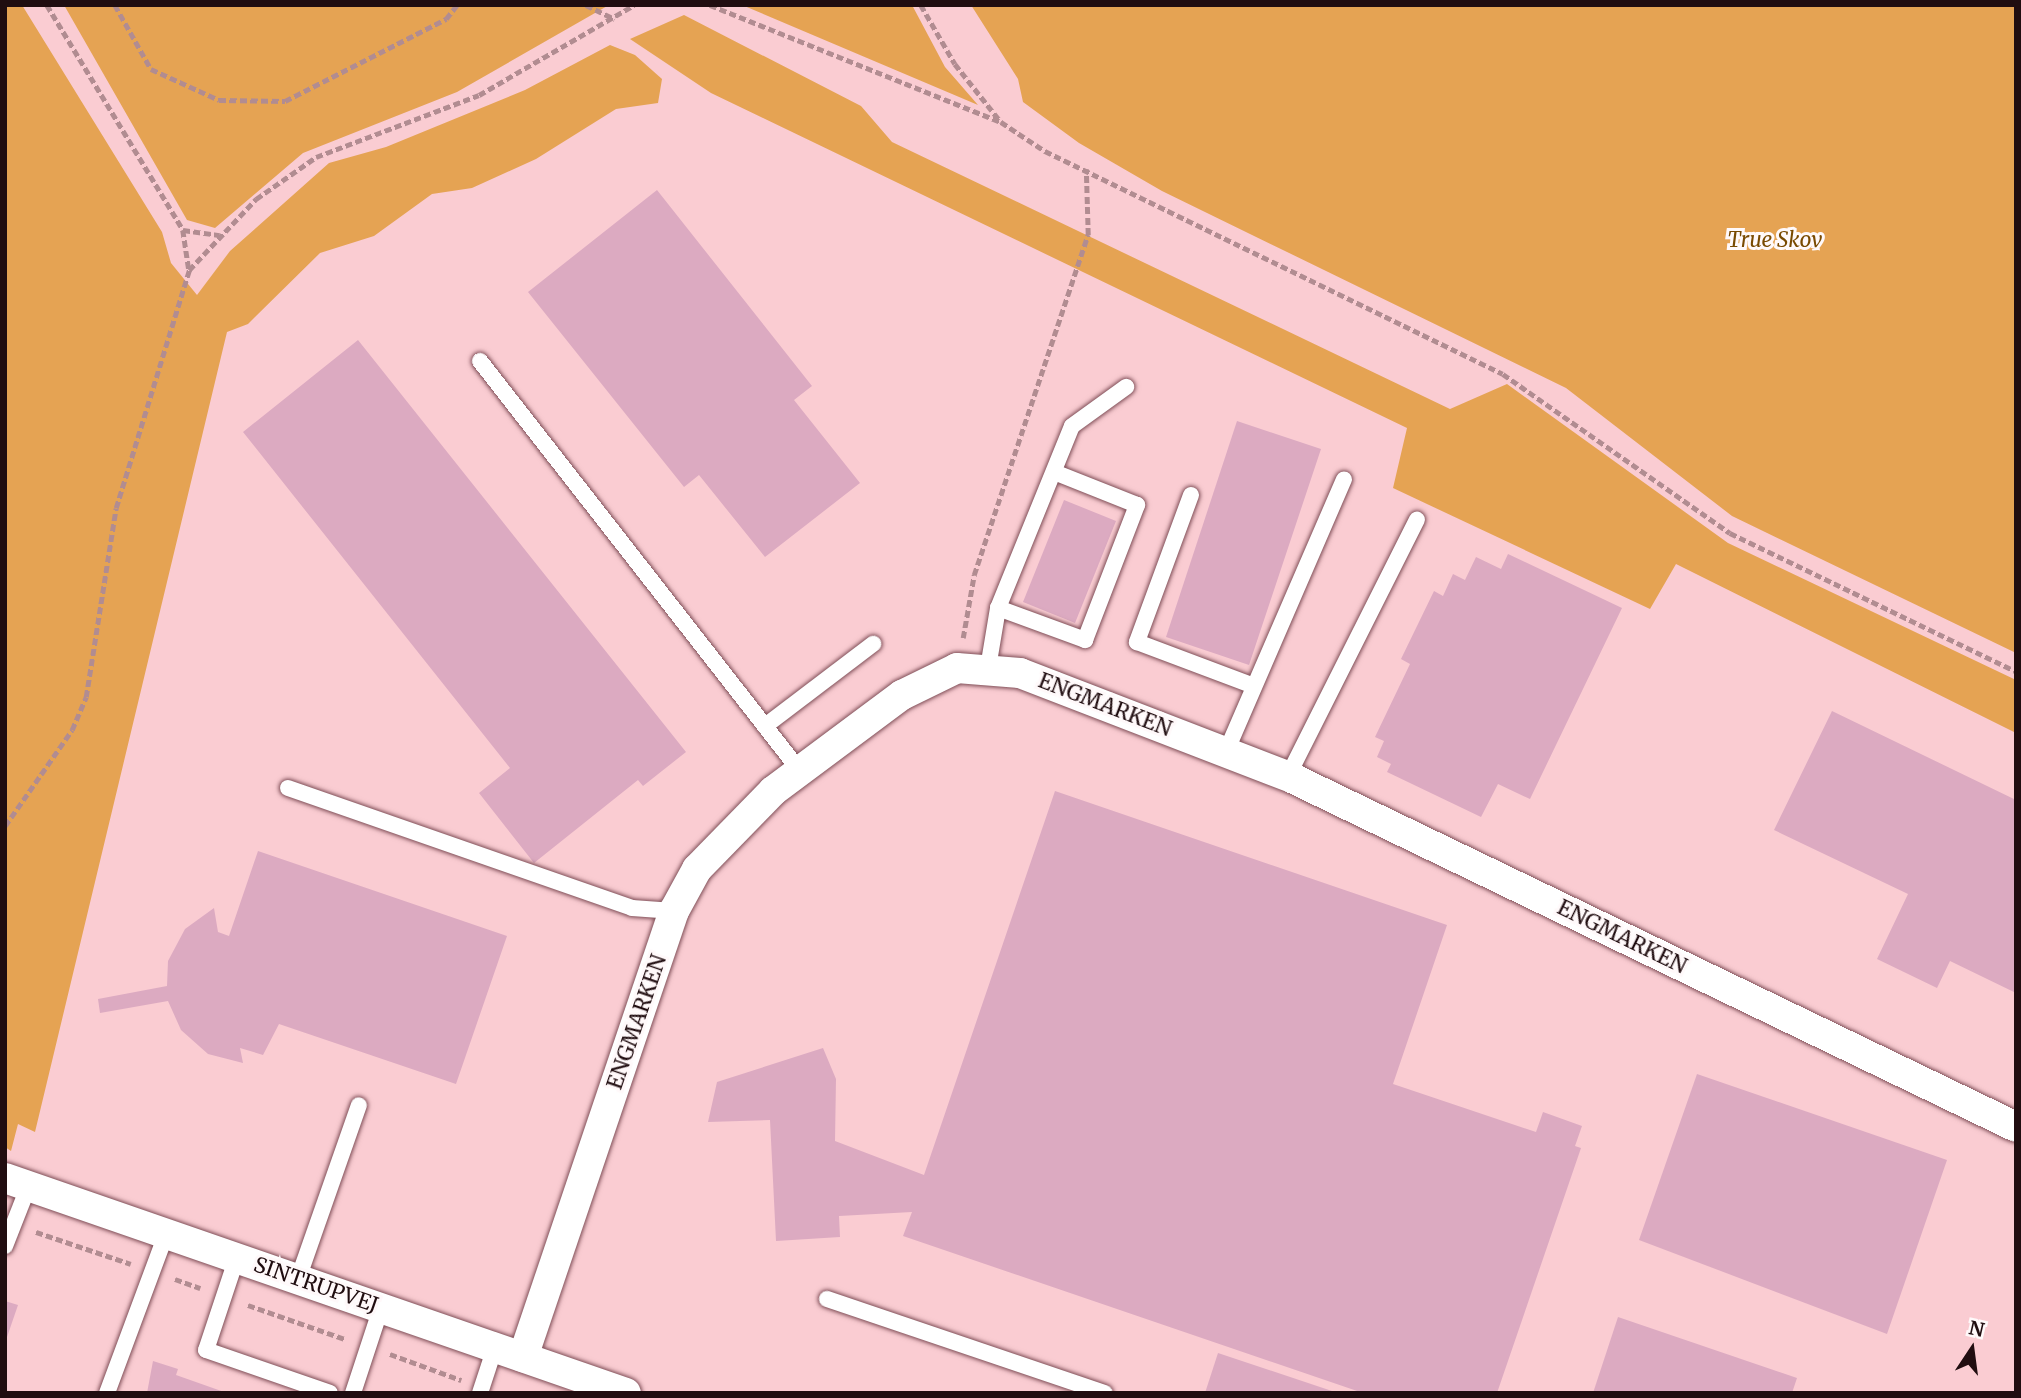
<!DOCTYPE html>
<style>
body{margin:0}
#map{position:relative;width:2021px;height:1398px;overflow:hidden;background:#faccd2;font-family:Merriweather,serif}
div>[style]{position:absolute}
.green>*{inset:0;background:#e5a353}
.building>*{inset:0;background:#dcaac1}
.path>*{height:4.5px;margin-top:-2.25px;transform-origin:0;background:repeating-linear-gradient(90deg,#b18c91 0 7px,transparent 0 10.5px)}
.roads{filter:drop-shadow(0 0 2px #7f4e57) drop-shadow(0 0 2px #7f4e57)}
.lane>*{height:16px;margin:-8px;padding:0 8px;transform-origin:8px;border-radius:8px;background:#fff}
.street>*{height:30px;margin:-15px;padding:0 15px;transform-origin:15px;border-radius:15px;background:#fff}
span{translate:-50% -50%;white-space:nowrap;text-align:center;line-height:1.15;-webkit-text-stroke:6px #fff9fa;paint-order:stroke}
.park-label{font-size:21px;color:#794a01;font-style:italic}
.street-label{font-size:21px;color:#200d10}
.frame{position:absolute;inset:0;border:7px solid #200d10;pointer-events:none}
.north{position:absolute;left:1937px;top:1314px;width:70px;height:70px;-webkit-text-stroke:5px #fff9fa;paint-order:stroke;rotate:13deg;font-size:19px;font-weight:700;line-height:28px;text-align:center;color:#200d10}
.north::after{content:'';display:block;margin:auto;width:24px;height:32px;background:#200d10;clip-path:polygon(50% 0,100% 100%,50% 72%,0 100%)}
</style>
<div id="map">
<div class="green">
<div style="clip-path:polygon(5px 5px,22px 5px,162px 232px,171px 263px,197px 295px,230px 251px,329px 163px,386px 147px,525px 90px,610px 45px,635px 55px,662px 79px,658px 103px,616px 109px,536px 159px,472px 188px,432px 194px,374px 236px,320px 253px,248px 324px,227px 332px,35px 1132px,18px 1124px,11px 1151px,5px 1147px)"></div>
<div style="clip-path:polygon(64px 5px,609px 5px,457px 92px,303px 153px,215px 228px,187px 220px)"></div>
<div style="clip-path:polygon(742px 5px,912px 5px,945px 67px,978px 105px)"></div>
<div style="clip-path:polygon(971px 5px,2016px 5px,2016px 653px,1732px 516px,1566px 388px,1162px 191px,1079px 143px,1023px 102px,1018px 79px)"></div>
<div style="clip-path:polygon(684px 15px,861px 106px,892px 142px,1450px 409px,1507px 384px,1728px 543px,2016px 680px,2016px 733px,1676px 564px,1650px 609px,1393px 488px,1407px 428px,711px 93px,630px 39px)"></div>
</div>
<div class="building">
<div style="clip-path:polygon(657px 190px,812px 386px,794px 400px,860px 483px,765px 557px,699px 475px,684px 487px,528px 292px)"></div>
<div style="clip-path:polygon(358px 340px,686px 752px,643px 786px,638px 780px,534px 863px,479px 793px,510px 768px,243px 432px)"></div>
<div style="clip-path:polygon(1237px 421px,1321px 449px,1249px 665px,1166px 637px)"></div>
<div style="clip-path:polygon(1064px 500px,1116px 521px,1075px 623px,1023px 602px)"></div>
<div style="clip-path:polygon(1508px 554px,1622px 608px,1530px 799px,1498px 784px,1481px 817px,1387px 772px,1391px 764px,1377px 757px,1384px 741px,1375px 737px,1410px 664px,1401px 659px,1434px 591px,1443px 596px,1453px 574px,1465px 580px,1476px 557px,1501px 569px)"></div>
<div style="clip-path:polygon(1832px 711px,2016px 800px,2016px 993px,1950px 961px,1937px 988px,1877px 959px,1908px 894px,1774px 830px)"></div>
<div style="clip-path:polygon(1055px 791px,1447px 925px,1393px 1084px,1536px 1132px,1543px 1112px,1582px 1126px,1575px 1146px,1581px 1148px,1497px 1393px,1363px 1393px,903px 1236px,912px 1212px,839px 1216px,840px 1237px,776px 1241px,770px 1120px,708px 1122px,717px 1082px,823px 1048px,836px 1079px,835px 1141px,924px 1175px)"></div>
<div style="clip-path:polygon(258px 851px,507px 936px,456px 1084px,279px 1024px,263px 1055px,240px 1048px,243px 1063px,208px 1054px,181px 1030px,168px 1001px,100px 1013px,98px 999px,167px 986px,168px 961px,185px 929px,214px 908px,218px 932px,229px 936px)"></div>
<div style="clip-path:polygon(1697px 1074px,1947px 1160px,1887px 1334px,1639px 1240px)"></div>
<div style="clip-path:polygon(5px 1301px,18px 1305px,6px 1340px,5px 1340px)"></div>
<div style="clip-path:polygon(1618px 1317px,1797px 1378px,1792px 1393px,1593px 1393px)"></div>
<div style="clip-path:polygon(1218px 1353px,1335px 1392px,1335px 1393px,1205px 1393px)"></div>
<div style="clip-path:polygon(153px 1361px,178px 1369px,176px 1375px,227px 1393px,147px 1393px)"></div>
</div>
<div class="path">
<div style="left:47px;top:5px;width:263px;rotate:58.8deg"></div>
<div style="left:183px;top:230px;width:40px;rotate:81.5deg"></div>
<div style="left:115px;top:5px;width:73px;rotate:60.6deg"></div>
<div style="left:151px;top:69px;width:75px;rotate:24.5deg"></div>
<div style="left:219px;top:100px;width:66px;rotate:0.9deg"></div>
<div style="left:285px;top:101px;width:181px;rotate:-27deg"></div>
<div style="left:446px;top:19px;width:18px;rotate:-52deg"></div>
<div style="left:586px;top:5px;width:32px;rotate:26deg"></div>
<div style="left:710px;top:5px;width:314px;rotate:21.9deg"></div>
<div style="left:921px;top:5px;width:68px;rotate:60deg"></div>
<div style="left:955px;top:64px;width:74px;rotate:51.6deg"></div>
<div style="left:1001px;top:122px;width:53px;rotate:33.4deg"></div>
<div style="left:1045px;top:151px;width:509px;rotate:25.96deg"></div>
<div style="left:1503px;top:374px;width:277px;rotate:35deg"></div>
<div style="left:1730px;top:533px;width:318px;rotate:25.8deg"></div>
<div style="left:183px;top:230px;width:37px;rotate:8deg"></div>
<div style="left:963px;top:638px;width:64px;rotate:-80.1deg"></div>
<div style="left:974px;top:575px;width:359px;rotate:-71.5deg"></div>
<div style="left:1088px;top:235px;width:66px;rotate:-91.7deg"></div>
<div style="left:5px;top:826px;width:117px;rotate:-55.1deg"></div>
<div style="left:72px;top:730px;width:36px;rotate:-67deg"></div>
<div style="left:86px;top:697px;width:191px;rotate:-81deg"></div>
<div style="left:116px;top:508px;width:249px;rotate:-72.9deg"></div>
<div style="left:189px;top:270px;width:98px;rotate:-46.7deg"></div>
<div style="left:256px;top:199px;width:73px;rotate:-35deg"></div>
<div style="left:316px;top:157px;width:174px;rotate:-20.8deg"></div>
<div style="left:479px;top:95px;width:179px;rotate:-30.1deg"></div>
<div style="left:36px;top:1232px;width:100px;rotate:18.6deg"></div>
<div style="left:175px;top:1279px;width:27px;rotate:20deg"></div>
<div style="left:248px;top:1305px;width:103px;rotate:19.3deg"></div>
<div style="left:390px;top:1354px;width:76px;rotate:20.1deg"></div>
</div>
<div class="roads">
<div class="lane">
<div style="left:480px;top:361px;width:520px;rotate:52.03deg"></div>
<div style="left:1191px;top:495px;width:157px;rotate:110.2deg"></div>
<div style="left:1137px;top:642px;width:125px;rotate:20.6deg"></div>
<div style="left:998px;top:608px;width:93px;rotate:20.2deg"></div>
<div style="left:1085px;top:640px;width:145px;rotate:-68.9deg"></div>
<div style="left:1137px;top:505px;width:89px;rotate:-158.3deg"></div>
<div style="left:988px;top:668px;width:61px;rotate:-80.5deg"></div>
<div style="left:998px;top:608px;width:196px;rotate:-67.9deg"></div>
<div style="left:1072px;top:426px;width:67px;rotate:-35.8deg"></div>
<div style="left:765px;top:726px;width:136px;rotate:-37.2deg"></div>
<div style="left:1226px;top:752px;width:297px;rotate:-66.6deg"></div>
<div style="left:1288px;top:776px;width:287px;rotate:-63.3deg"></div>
<div style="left:288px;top:788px;width:364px;rotate:19.2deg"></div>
<div style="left:632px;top:908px;width:42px;rotate:4.1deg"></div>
<div style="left:5px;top:1246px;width:66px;rotate:-68.5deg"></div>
<div style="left:237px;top:1257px;width:98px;rotate:108.4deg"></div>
<div style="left:206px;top:1350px;width:131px;rotate:19.1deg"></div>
<div style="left:298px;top:1279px;width:184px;rotate:-70.7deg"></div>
<div style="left:827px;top:1299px;width:293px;rotate:18.7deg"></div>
<div style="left:107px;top:1393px;width:172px;rotate:-69.6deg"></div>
<div style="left:353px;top:1393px;width:89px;rotate:-71.8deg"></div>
<div style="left:480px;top:1393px;width:48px;rotate:-71.9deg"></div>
</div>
<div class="street">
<div style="left:5px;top:1178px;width:657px;rotate:19.1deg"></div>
<div style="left:523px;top:1357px;width:471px;rotate:-71.3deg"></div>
<div style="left:674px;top:911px;width:48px;rotate:-61.3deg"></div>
<div style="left:697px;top:869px;width:109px;rotate:-45.7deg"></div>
<div style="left:773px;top:791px;width:161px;rotate:-36.7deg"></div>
<div style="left:902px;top:695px;width:61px;rotate:-26.1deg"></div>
<div style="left:957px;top:668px;width:63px;rotate:4.5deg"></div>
<div style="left:1020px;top:673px;width:294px;rotate:21.1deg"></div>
<div style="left:1294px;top:779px;width:801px;rotate:25.73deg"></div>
</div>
</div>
<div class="park-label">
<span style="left:1775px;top:240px">True Skov</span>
</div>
<div class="street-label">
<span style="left:1105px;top:705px;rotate:21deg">ENGMARKEN</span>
<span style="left:1622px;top:937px;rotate:26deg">ENGMARKEN</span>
<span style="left:637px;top:1022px;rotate:-71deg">ENGMARKEN</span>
<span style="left:316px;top:1285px;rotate:19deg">SINTRUPVEJ</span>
</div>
<div class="frame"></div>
<div class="north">N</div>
</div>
